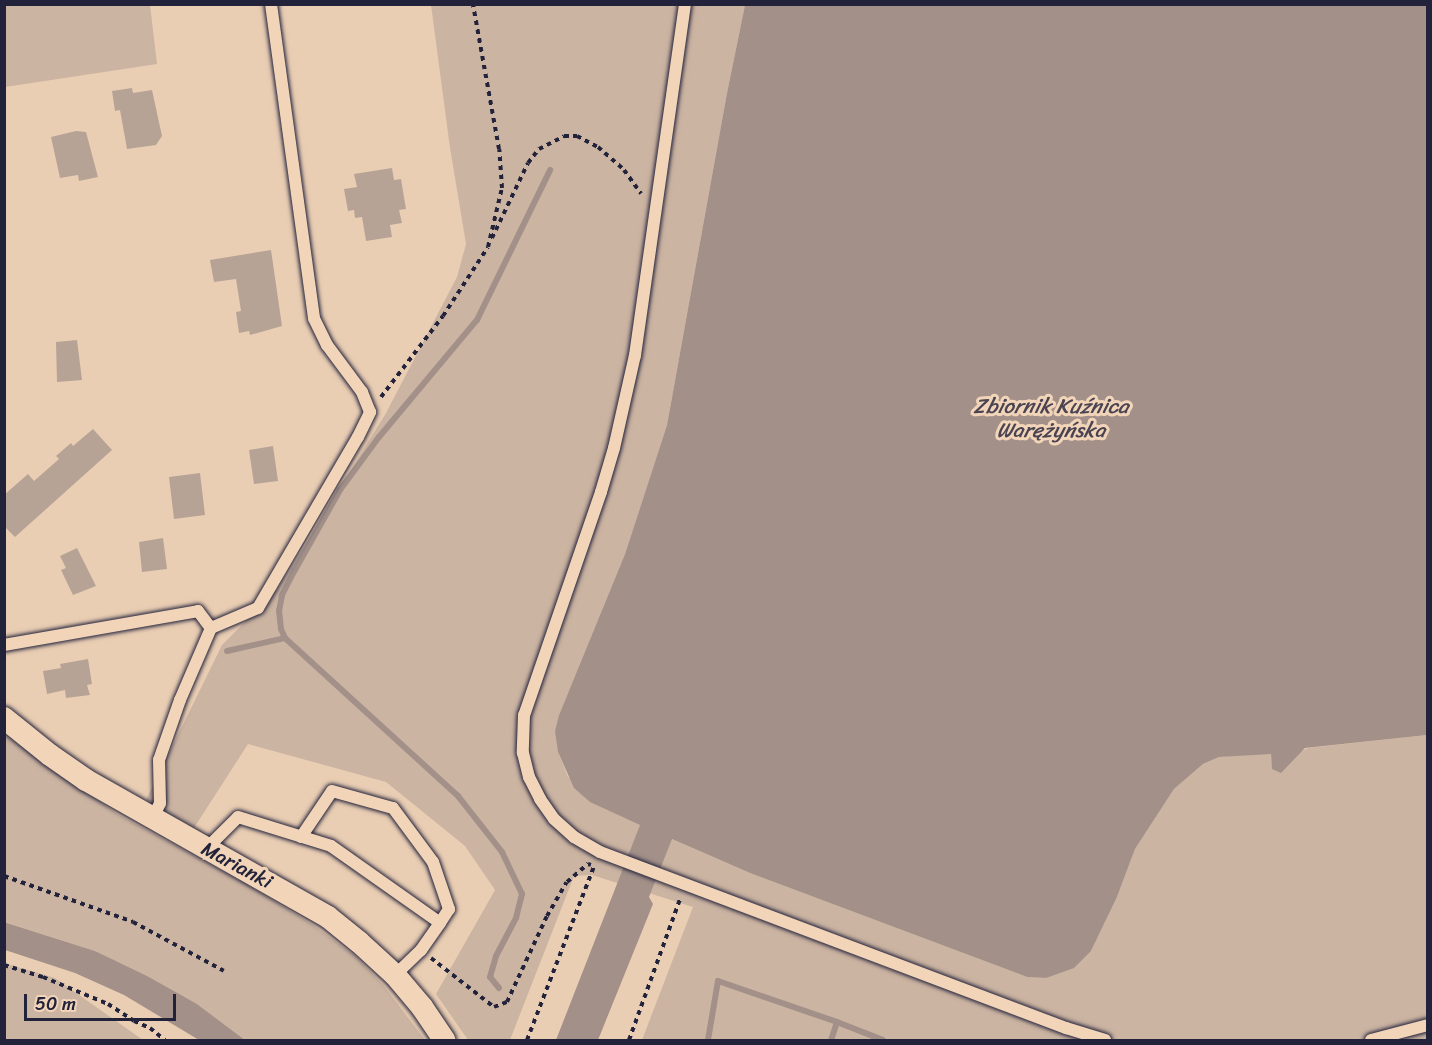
<!DOCTYPE html>
<meta charset="utf-8">
<style>
body{margin:0}
#map{position:relative;width:1432px;height:1045px;overflow:hidden;background:#eaceb4;font-family:Sriracha,sans-serif}
div>[style]{position:absolute}
.green>*{inset:0;background:#ccb4a2}
.water>*{inset:0;background:#a39189}
.stream>*{height:6px;margin:-3px;padding:0 3px;transform-origin:3px;border-radius:3px;background:#a39189}
.building>*{inset:0;background:#b7a396}
.path>*{height:4px;margin-top:-2px;transform-origin:0;background:repeating-linear-gradient(90deg,#22223b 0 4.5px,transparent 0 9px)}
.roads{filter:drop-shadow(0 0 2px #22223b) drop-shadow(0 0 2px #22223b)}
.service>*{height:12px;margin:-6px;padding:0 6px;transform-origin:6px;border-radius:6px;background:#f2d5b9}
.minor>*{height:22px;margin:-11px;padding:0 11px;transform-origin:11px;border-radius:11px;background:#f2d5b9}
span{translate:-50% -50%;white-space:nowrap;text-align:center;line-height:1.15;-webkit-text-stroke:6px #f2d5b9;paint-order:stroke}
.street-label{font-size:20px;color:#22223b}
.water-label{font-size:21px;color:#494352;font-style:italic}
.frame{position:absolute;inset:0;border:6px solid #22223b;pointer-events:none}
.scale{position:absolute;left:24px;top:994px;width:152px;height:27px;box-sizing:border-box;border:3px solid #22223b;border-top:0;padding-left:8px;font-size:18px;line-height:21px;white-space:nowrap;color:#22223b;-webkit-text-stroke:4px #f2d5b9;paint-order:stroke}
</style>
<div id="map">
<div class="green">
<div style="clip-path:polygon(5px 4px,150px 5px,157px 64px,5px 87px)"></div>
<div style="clip-path:polygon(431px 5px,745px 5px,727px 93px,667px 425px,625px 554px,559px 715px,558px 752px,568px 777px,672px 839px,750px 873px,1027px 977px,1046px 978px,1091px 951px,1117px 897px,1135px 849px,1174px 789px,1203px 764px,1219px 757px,1259px 753px,1271px 754px,1272px 766px,1308px 748px,1427px 735px,1427px 1040px,642px 1040px,693px 907px,592px 875px,574px 876px,510px 1040px,468px 1040px,436px 994px,495px 890px,465px 846px,386px 782px,248px 744px,194px 828px,146px 800px,222px 645px,277px 590px,386px 413px,457px 277px,466px 244px,450px 148px)"></div>
<div style="clip-path:polygon(4px 734px,117px 814px,248px 885px,313px 925px,355px 956px,384px 986px,425px 1040px,245px 1040px,197px 1004px,95px 951px,5px 922px)"></div>
<div style="clip-path:polygon(4px 963px,55px 978px,143px 1040px,5px 1040px)"></div>
</div>
<div class="water">
<div style="clip-path:polygon(745px 5px,1427px 5px,1427px 735px,1305px 748px,1281px 773px,1272px 769px,1271px 754px,1219px 757px,1203px 764px,1174px 789px,1135px 849px,1117px 897px,1091px 951px,1074px 968px,1046px 978px,1027px 977px,750px 873px,672px 839px,649px 897px,653px 904px,598px 1040px,556px 1040px,640px 825px,590px 802px,574px 788px,558px 752px,555px 731px,559px 715px,625px 554px,667px 425px,727px 93px)"></div>
<div style="clip-path:polygon(4px 922px,95px 951px,147px 976px,197px 1004px,245px 1040px,199px 1040px,124px 995px,75px 973px,5px 950px)"></div>
</div>
<div class="stream">
<div style="left:227px;top:651px;width:59px;rotate:-12.6deg"></div>
<div style="left:499px;top:988px;width:14px;rotate:-129deg"></div>
<div style="left:490px;top:977px;width:22px;rotate:-74deg"></div>
<div style="left:496px;top:956px;width:43px;rotate:-62.2deg"></div>
<div style="left:516px;top:918px;width:25px;rotate:-76deg"></div>
<div style="left:522px;top:894px;width:47px;rotate:-115.5deg"></div>
<div style="left:502px;top:852px;width:71px;rotate:-128.2deg"></div>
<div style="left:458px;top:796px;width:234px;rotate:-137.6deg"></div>
<div style="left:285px;top:638px;width:10px;rotate:-114deg"></div>
<div style="left:281px;top:629px;width:18px;rotate:-96deg"></div>
<div style="left:279px;top:611px;width:16px;rotate:-79deg"></div>
<div style="left:282px;top:595px;width:28px;rotate:-63deg"></div>
<div style="left:295px;top:570px;width:92px;rotate:-60.6deg"></div>
<div style="left:340px;top:490px;width:66px;rotate:-53.7deg"></div>
<div style="left:379px;top:437px;width:153px;rotate:-50.1deg"></div>
<div style="left:477px;top:320px;width:167px;rotate:-64deg"></div>
<div style="left:837px;top:1022px;width:49px;rotate:21.4deg"></div>
<div style="left:708px;top:1040px;width:60px;rotate:-80.4deg"></div>
<div style="left:718px;top:981px;width:126px;rotate:19deg"></div>
<div style="left:837px;top:1022px;width:19px;rotate:108deg"></div>
</div>
<div class="building">
<div style="clip-path:polygon(132px 88px,133px 93px,152px 90px,162px 136px,156px 145px,127px 149px,120px 110px,115px 111px,112px 91px)"></div>
<div style="clip-path:polygon(76px 131px,86px 132px,98px 177px,79px 181px,78px 175px,60px 178px,51px 137px)"></div>
<div style="clip-path:polygon(392px 168px,394px 180px,401px 179px,406px 209px,399px 210px,402px 223px,390px 225px,392px 237px,366px 241px,362px 217px,355px 218px,354px 210px,348px 211px,344px 189px,357px 187px,354px 174px)"></div>
<div style="clip-path:polygon(271px 250px,282px 326px,250px 335px,249px 331px,239px 333px,236px 312px,241px 311px,236px 279px,214px 282px,210px 260px)"></div>
<div style="clip-path:polygon(77px 340px,82px 380px,57px 382px,56px 342px)"></div>
<div style="clip-path:polygon(93px 429px,112px 450px,15px 537px,4px 526px,4px 495px,28px 474px,34px 481px,59px 459px,56px 456px,71px 443px,73px 446px)"></div>
<div style="clip-path:polygon(273px 446px,278px 481px,254px 484px,249px 450px)"></div>
<div style="clip-path:polygon(200px 473px,205px 515px,174px 519px,169px 477px)"></div>
<div style="clip-path:polygon(163px 538px,167px 569px,142px 572px,139px 542px)"></div>
<div style="clip-path:polygon(77px 548px,96px 586px,73px 595px,61px 570px,66px 568px,60px 556px)"></div>
<div style="clip-path:polygon(88px 659px,92px 684px,87px 685px,90px 695px,66px 698px,65px 690px,47px 694px,43px 671px,61px 668px,60px 664px)"></div>
</div>
<div class="path">
<div style="left:492px;top:238px;width:83px;rotate:-64.4deg"></div>
<div style="left:528px;top:163px;width:18px;rotate:-52deg"></div>
<div style="left:539px;top:149px;width:28px;rotate:-27deg"></div>
<div style="left:564px;top:136px;width:13px"></div>
<div style="left:577px;top:136px;width:24px;rotate:28deg"></div>
<div style="left:598px;top:147px;width:35px;rotate:41deg"></div>
<div style="left:624px;top:170px;width:29px;rotate:54deg"></div>
<div style="left:381px;top:397px;width:102px;rotate:-52.6deg"></div>
<div style="left:443px;top:316px;width:82px;rotate:-56.9deg"></div>
<div style="left:488px;top:247px;width:61px;rotate:-76.7deg"></div>
<div style="left:502px;top:188px;width:39px;rotate:-94deg"></div>
<div style="left:499px;top:149px;width:147px;rotate:-100.2deg"></div>
<div style="left:4px;top:876px;width:137px;rotate:19.6deg"></div>
<div style="left:133px;top:922px;width:103px;rotate:28.3deg"></div>
<div style="left:431px;top:958px;width:80px;rotate:37.9deg"></div>
<div style="left:494px;top:1007px;width:14px;rotate:-21deg"></div>
<div style="left:507px;top:1002px;width:95px;rotate:-65.1deg"></div>
<div style="left:547px;top:916px;width:39px;rotate:-60deg"></div>
<div style="left:567px;top:882px;width:28px;rotate:-41deg"></div>
<div style="left:588px;top:864px;width:3px;rotate:18deg"></div>
<div style="left:4px;top:965px;width:41px;rotate:17.1deg"></div>
<div style="left:43px;top:977px;width:70px;rotate:22.6deg"></div>
<div style="left:108px;top:1004px;width:31px;rotate:33deg"></div>
<div style="left:134px;top:1021px;width:17px;rotate:24deg"></div>
<div style="left:150px;top:1028px;width:19px;rotate:39deg"></div>
<div style="left:527px;top:1040px;width:186px;rotate:-68.9deg"></div>
<div style="left:629px;top:1040px;width:150px;rotate:-70.1deg"></div>
</div>
<div class="roads">
<div class="service">
<div style="left:685px;top:4px;width:355px;rotate:98.1deg"></div>
<div style="left:635px;top:355px;width:95px;rotate:102.7deg"></div>
<div style="left:614px;top:448px;width:46px;rotate:106.5deg"></div>
<div style="left:601px;top:492px;width:236px;rotate:109deg"></div>
<div style="left:524px;top:715px;width:38px;rotate:92deg"></div>
<div style="left:523px;top:753px;width:25px;rotate:76deg"></div>
<div style="left:529px;top:777px;width:25px;rotate:63deg"></div>
<div style="left:540px;top:799px;width:24px;rotate:55deg"></div>
<div style="left:554px;top:819px;width:27px;rotate:42deg"></div>
<div style="left:574px;top:837px;width:30px;rotate:30deg"></div>
<div style="left:600px;top:852px;width:498px;rotate:20.7deg"></div>
<div style="left:1066px;top:1028px;width:41px;rotate:17.1deg"></div>
<div style="left:4px;top:645px;width:197px;rotate:-9.9deg"></div>
<div style="left:198px;top:611px;width:21px;rotate:53deg"></div>
<div style="left:152px;top:819px;width:18px;rotate:-63deg"></div>
<div style="left:160px;top:803px;width:43px;rotate:-91.3deg"></div>
<div style="left:159px;top:760px;width:64px;rotate:-70.7deg"></div>
<div style="left:180px;top:700px;width:78px;rotate:-66.7deg"></div>
<div style="left:211px;top:628px;width:51px;rotate:-23.1deg"></div>
<div style="left:258px;top:608px;width:198px;rotate:-59.7deg"></div>
<div style="left:358px;top:437px;width:28px;rotate:-64deg"></div>
<div style="left:370px;top:412px;width:22px;rotate:-112deg"></div>
<div style="left:362px;top:392px;width:59px;rotate:-126.7deg"></div>
<div style="left:327px;top:345px;width:30px;rotate:-116deg"></div>
<div style="left:314px;top:318px;width:317px;rotate:-97.8deg"></div>
<div style="left:301px;top:837px;width:55px;rotate:-56deg"></div>
<div style="left:332px;top:791px;width:63px;rotate:15.6deg"></div>
<div style="left:393px;top:808px;width:67px;rotate:53.5deg"></div>
<div style="left:433px;top:862px;width:50px;rotate:71.2deg"></div>
<div style="left:449px;top:909px;width:17px;rotate:123deg"></div>
<div style="left:206px;top:849px;width:45px;rotate:-45deg"></div>
<div style="left:238px;top:817px;width:97px;rotate:17.3deg"></div>
<div style="left:331px;top:846px;width:133px;rotate:35.2deg"></div>
<div style="left:440px;top:923px;width:33px;rotate:125deg"></div>
<div style="left:421px;top:950px;width:36px;rotate:136deg"></div>
<div style="left:1371px;top:1040px;width:59px;rotate:-14.7deg"></div>
</div>
<div class="minor">
<div style="left:4px;top:718px;width:59px;rotate:38.8deg"></div>
<div style="left:50px;top:755px;width:44px;rotate:34.8deg"></div>
<div style="left:86px;top:780px;width:278px;rotate:29.5deg"></div>
<div style="left:328px;top:917px;width:40px;rotate:39deg"></div>
<div style="left:359px;top:942px;width:49px;rotate:42.5deg"></div>
<div style="left:395px;top:975px;width:42px;rotate:49.8deg"></div>
<div style="left:422px;top:1007px;width:40px;rotate:56deg"></div>
</div>
</div>
<div class="street-label">
<span style="left:237px;top:865px;rotate:28deg">Marianki</span>
</div>
<div class="water-label">
<span style="left:1051px;top:418px">Zbiornik Kuźnica<br>Warężyńska</span>
</div>
<div class="frame"></div>
<div class="scale">50 m</div>
</div>
